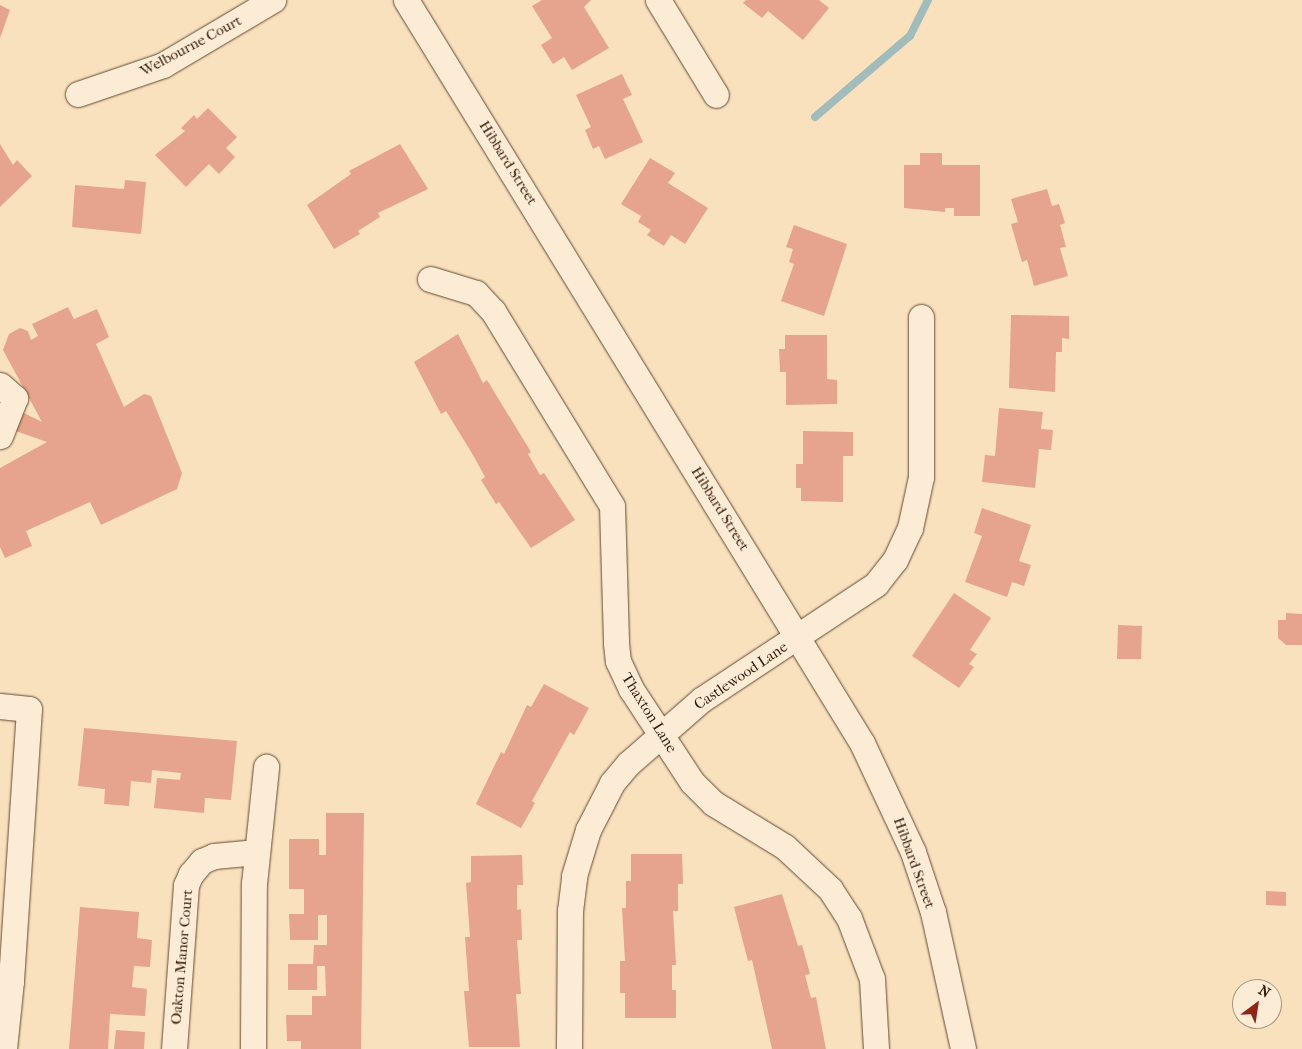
<!DOCTYPE html>
<style>
body{margin:0}
#map{position:relative;width:1302px;height:1049px;overflow:hidden;background:#fae1be;font-family:"IM FELL French Canon",serif}
div>[style]{position:absolute}
.stream>*{height:8px;margin:-4px;padding:0 4px;transform-origin:4px;border-radius:4px;background:#a2bbbb}
.building>*{inset:0;background:#e5a48b}
.roads{filter:drop-shadow(0 0 1px #644931) drop-shadow(0 0 1px #644931)}
.minor>*{height:25px;margin:-12.5px;padding:0 12.5px;transform-origin:12.5px;border-radius:12.5px;background:#fcecd5}
span{translate:-50% -50%;white-space:nowrap;text-align:center;line-height:1.15;-webkit-text-stroke:4.5px #fcecd5;paint-order:stroke}
.street-label{font-size:15px;color:#321602}
.north{position:absolute;left:1232px;top:979px;width:50px;height:50px;box-sizing:border-box;background:#fcecd5;border:1px solid #ab9681;border-radius:50%;rotate:31deg;font-size:14px;font-weight:700;line-height:20px;text-align:center;color:#321602}
.north::after{content:'';display:block;margin:auto;width:18px;height:22px;background:#8f2418;clip-path:polygon(50% 0,100% 100%,50% 72%,0 100%)}
</style>
<div id="map">
<div class="stream">
<div style="left:815px;top:117px;width:125px;rotate:-40.5deg"></div>
<div style="left:910px;top:36px;width:40px;rotate:-63.4deg"></div>
</div>
<div class="building">
<div style="clip-path:polygon(542px 0,591px 0,584px 7px,609px 48px,572px 70px,564px 57px,553px 64px,541px 45px,552px 38px,532px 6px)"></div>
<div style="clip-path:polygon(746px 0,819px 0,829px 8px,803px 40px,768px 11px,762px 18px,743px 3px)"></div>
<div style="clip-path:polygon(0 5px,10px 10px,0 38px)"></div>
<div style="clip-path:polygon(622px 74px,632px 95px,623px 99px,643px 142px,605px 159px,599px 146px,593px 149px,585px 130px,591px 127px,576px 95px)"></div>
<div style="clip-path:polygon(208px 108px,237px 137px,226px 148px,235px 157px,219px 174px,209px 164px,186px 187px,155px 155px,185px 131px,181px 128px,194px 115px,197px 119px)"></div>
<div style="clip-path:polygon(0 144px,13px 165px,17px 160px,32px 176px,0 207px)"></div>
<div style="clip-path:polygon(400px 144px,428px 189px,378px 213px,380px 217px,358px 231px,360px 234px,334px 249px,307px 205px,351px 174px,349px 171px)"></div>
<div style="clip-path:polygon(920px 153px,942px 153px,942px 165px,980px 165px,980px 216px,954px 216px,954px 208px,945px 208px,945px 212px,904px 208px,904px 165px,920px 165px)"></div>
<div style="clip-path:polygon(650px 158px,675px 173px,668px 183px,708px 208px,685px 244px,671px 235px,664px 246px,647px 235px,651px 230px,638px 222px,641px 216px,621px 204px)"></div>
<div style="clip-path:polygon(125px 180px,146px 182px,141px 234px,72px 227px,75px 185px,124px 189px)"></div>
<div style="clip-path:polygon(1047px 189px,1052px 206px,1059px 204px,1065px 223px,1060px 225px,1066px 247px,1060px 248px,1068px 276px,1034px 286px,1027px 260px,1022px 262px,1011px 224px,1018px 222px,1011px 199px)"></div>
<div style="clip-path:polygon(794px 225px,847px 244px,824px 316px,781px 301px,794px 264px,789px 262px,793px 249px,786px 247px)"></div>
<div style="clip-path:polygon(68px 307px,74px 319px,97px 309px,109px 337px,96px 344px,124px 407px,144px 394px,151px 396px,182px 473px,177px 489px,101px 525px,90px 502px,26px 531px,32px 546px,5px 558px,0 547px,0 468px,47px 442px,10px 429px,0 430px,0 401px,42px 422px,3px 350px,9px 334px,20px 328px,28px 331px,31px 340px,38px 336px,32px 324px)"></div>
<div style="clip-path:polygon(1011px 315px,1069px 316px,1069px 339px,1062px 338px,1062px 352px,1056px 352px,1055px 392px,1009px 388px)"></div>
<div style="clip-path:polygon(458px 334px,483px 383px,487px 380px,531px 452px,528px 454px,540px 475px,544px 473px,575px 520px,531px 548px,499px 502px,496px 504px,481px 480px,485px 477px,473px 455px,446px 411px,441px 414px,414px 362px)"></div>
<div style="clip-path:polygon(785px 335px,827px 335px,827px 379px,837px 380px,837px 404px,786px 405px,786px 372px,780px 372px,779px 349px,785px 349px)"></div>
<div style="clip-path:polygon(999px 408px,1043px 412px,1041px 429px,1053px 430px,1051px 450px,1039px 449px,1035px 488px,982px 482px,985px 455px,995px 456px)"></div>
<div style="clip-path:polygon(803px 431px,853px 432px,853px 456px,843px 456px,843px 502px,801px 501px,801px 488px,796px 488px,796px 464px,803px 464px)"></div>
<div style="clip-path:polygon(982px 508px,1031px 525px,1019px 561px,1031px 565px,1024px 586px,1012px 582px,1007px 597px,965px 582px,982px 536px,974px 533px)"></div>
<div style="clip-path:polygon(954px 593px,991px 618px,970px 650px,977px 654px,969px 664px,974px 667px,959px 688px,912px 656px)"></div>
<div style="clip-path:polygon(1286px 613px,1302px 614px,1302px 645px,1286px 645px,1278px 638px,1278px 620px,1286px 620px)"></div>
<div style="clip-path:polygon(1118px 625px,1142px 626px,1141px 659px,1117px 659px)"></div>
<div style="clip-path:polygon(544px 684px,589px 708px,574px 735px,570px 732px,532px 801px,535px 803px,521px 828px,476px 804px,501px 752px,504px 754px,527px 705px,531px 707px)"></div>
<div style="clip-path:polygon(84px 728px,237px 741px,231px 800px,205px 798px,204px 813px,154px 808px,157px 778px,180px 780px,181px 773px,152px 770px,151px 783px,131px 781px,129px 806px,104px 804px,105px 789px,78px 786px)"></div>
<div style="clip-path:polygon(326px 813px,364px 813px,361px 1049px,301px 1049px,301px 1041px,287px 1041px,286px 1015px,312px 1015px,312px 996px,326px 996px,325px 966px,317px 966px,317px 990px,288px 990px,288px 964px,313px 964px,314px 945px,327px 945px,327px 915px,318px 915px,318px 940px,290px 940px,289px 914px,304px 914px,304px 889px,289px 889px,289px 839px,319px 839px,319px 855px,326px 855px)"></div>
<div style="clip-path:polygon(631px 854px,682px 854px,683px 884px,678px 884px,678px 911px,673px 911px,676px 965px,672px 965px,672px 990px,676px 990px,676px 1018px,625px 1018px,625px 993px,620px 993px,620px 961px,625px 961px,622px 908px,626px 908px,626px 881px,631px 881px)"></div>
<div style="clip-path:polygon(522px 855px,523px 885px,517px 885px,517px 910px,521px 909px,522px 940px,517px 940px,521px 994px,516px 994px,520px 1047px,469px 1047px,464px 991px,469px 991px,465px 937px,470px 937px,466px 883px,471px 882px,471px 856px)"></div>
<div style="clip-path:polygon(1266px 891px,1286px 892px,1286px 906px,1266px 905px)"></div>
<div style="clip-path:polygon(782px 894px,798px 946px,802px 945px,810px 974px,805px 975px,811px 998px,816px 997px,826px 1049px,772px 1049px,752px 960px,748px 961px,734px 907px)"></div>
<div style="clip-path:polygon(80px 907px,139px 912px,137px 938px,152px 940px,150px 967px,134px 966px,132px 987px,147px 989px,145px 1016px,110px 1014px,108px 1049px,69px 1049px)"></div>
<div style="clip-path:polygon(116px 1030px,145px 1032px,144px 1049px,114px 1049px)"></div>
</div>
<div class="roads">
<div class="minor">
<div style="left:406px;top:0;width:872px;rotate:58.46deg"></div>
<div style="left:862px;top:743px;width:120px;rotate:64.9deg"></div>
<div style="left:913px;top:852px;width:63px;rotate:71.6deg"></div>
<div style="left:933px;top:912px;width:140px;rotate:77.6deg"></div>
<div style="left:658px;top:0;width:111px;rotate:58.6deg"></div>
<div style="left:78px;top:94px;width:90px;rotate:-18.8deg"></div>
<div style="left:163px;top:65px;width:128px;rotate:-30.6deg"></div>
<div style="left:430px;top:279px;width:48px;rotate:16.9deg"></div>
<div style="left:476px;top:293px;width:25px;rotate:47deg"></div>
<div style="left:493px;top:311px;width:228px;rotate:58.6deg"></div>
<div style="left:612px;top:506px;width:137px;rotate:88.3deg"></div>
<div style="left:616px;top:643px;width:18px;rotate:84deg"></div>
<div style="left:618px;top:661px;width:31px;rotate:65deg"></div>
<div style="left:631px;top:689px;width:111px;rotate:56.7deg"></div>
<div style="left:692px;top:782px;width:30px;rotate:45deg"></div>
<div style="left:713px;top:803px;width:84px;rotate:31.4deg"></div>
<div style="left:785px;top:847px;width:62px;rotate:43deg"></div>
<div style="left:830px;top:889px;width:35px;rotate:57deg"></div>
<div style="left:849px;top:918px;width:65px;rotate:69.3deg"></div>
<div style="left:872px;top:979px;width:70px;rotate:86.7deg"></div>
<div style="left:0;top:385px;width:20px;rotate:41deg"></div>
<div style="left:15px;top:398px;width:41px;rotate:111.5deg"></div>
<div style="left:0;top:706px;width:29px;rotate:6deg"></div>
<div style="left:29px;top:709px;width:273px;rotate:93.8deg"></div>
<div style="left:0;top:980px;width:11px;rotate:5deg"></div>
<div style="left:11px;top:981px;width:68px;rotate:95.9deg"></div>
<div style="left:174px;top:1049px;width:164px;rotate:-85.8deg"></div>
<div style="left:186px;top:885px;width:12px;rotate:-66deg"></div>
<div style="left:191px;top:874px;width:17px;rotate:-50deg"></div>
<div style="left:202px;top:861px;width:13px;rotate:-23deg"></div>
<div style="left:214px;top:856px;width:43px;rotate:-5.3deg"></div>
<div style="left:253px;top:1049px;width:165px;rotate:-89.7deg"></div>
<div style="left:254px;top:884px;width:118px;rotate:-84.1deg"></div>
<div style="left:569px;top:1049px;width:138px;rotate:-89.6deg"></div>
<div style="left:570px;top:911px;width:35px;rotate:-83deg"></div>
<div style="left:574px;top:876px;width:48px;rotate:-73.1deg"></div>
<div style="left:588px;top:830px;width:53px;rotate:-62.9deg"></div>
<div style="left:612px;top:783px;width:26px;rotate:-50deg"></div>
<div style="left:629px;top:763px;width:96px;rotate:-41.2deg"></div>
<div style="left:701px;top:700px;width:210px;rotate:-33.5deg"></div>
<div style="left:876px;top:584px;width:31px;rotate:-52deg"></div>
<div style="left:895px;top:560px;width:35px;rotate:-65deg"></div>
<div style="left:910px;top:528px;width:52px;rotate:-77.8deg"></div>
<div style="left:921px;top:477px;width:160px;rotate:-90deg"></div>
</div>
</div>
<div class="street-label">
<span style="left:191px;top:46px;rotate:-28deg">Welbourne Court</span>
<span style="left:508px;top:163px;rotate:58deg">Hibbard Street</span>
<span style="left:720px;top:509px;rotate:58deg">Hibbard Street</span>
<span style="left:741px;top:676px;rotate:-34deg">Castlewood Lane</span>
<span style="left:649px;top:713px;rotate:58deg">Thaxton Lane</span>
<span style="left:914px;top:863px;rotate:70deg">Hibbard Street</span>
<span style="left:182px;top:957px;rotate:-85deg">Oakton Manor Court</span>
</div>
<div class="north">N</div>
</div>
